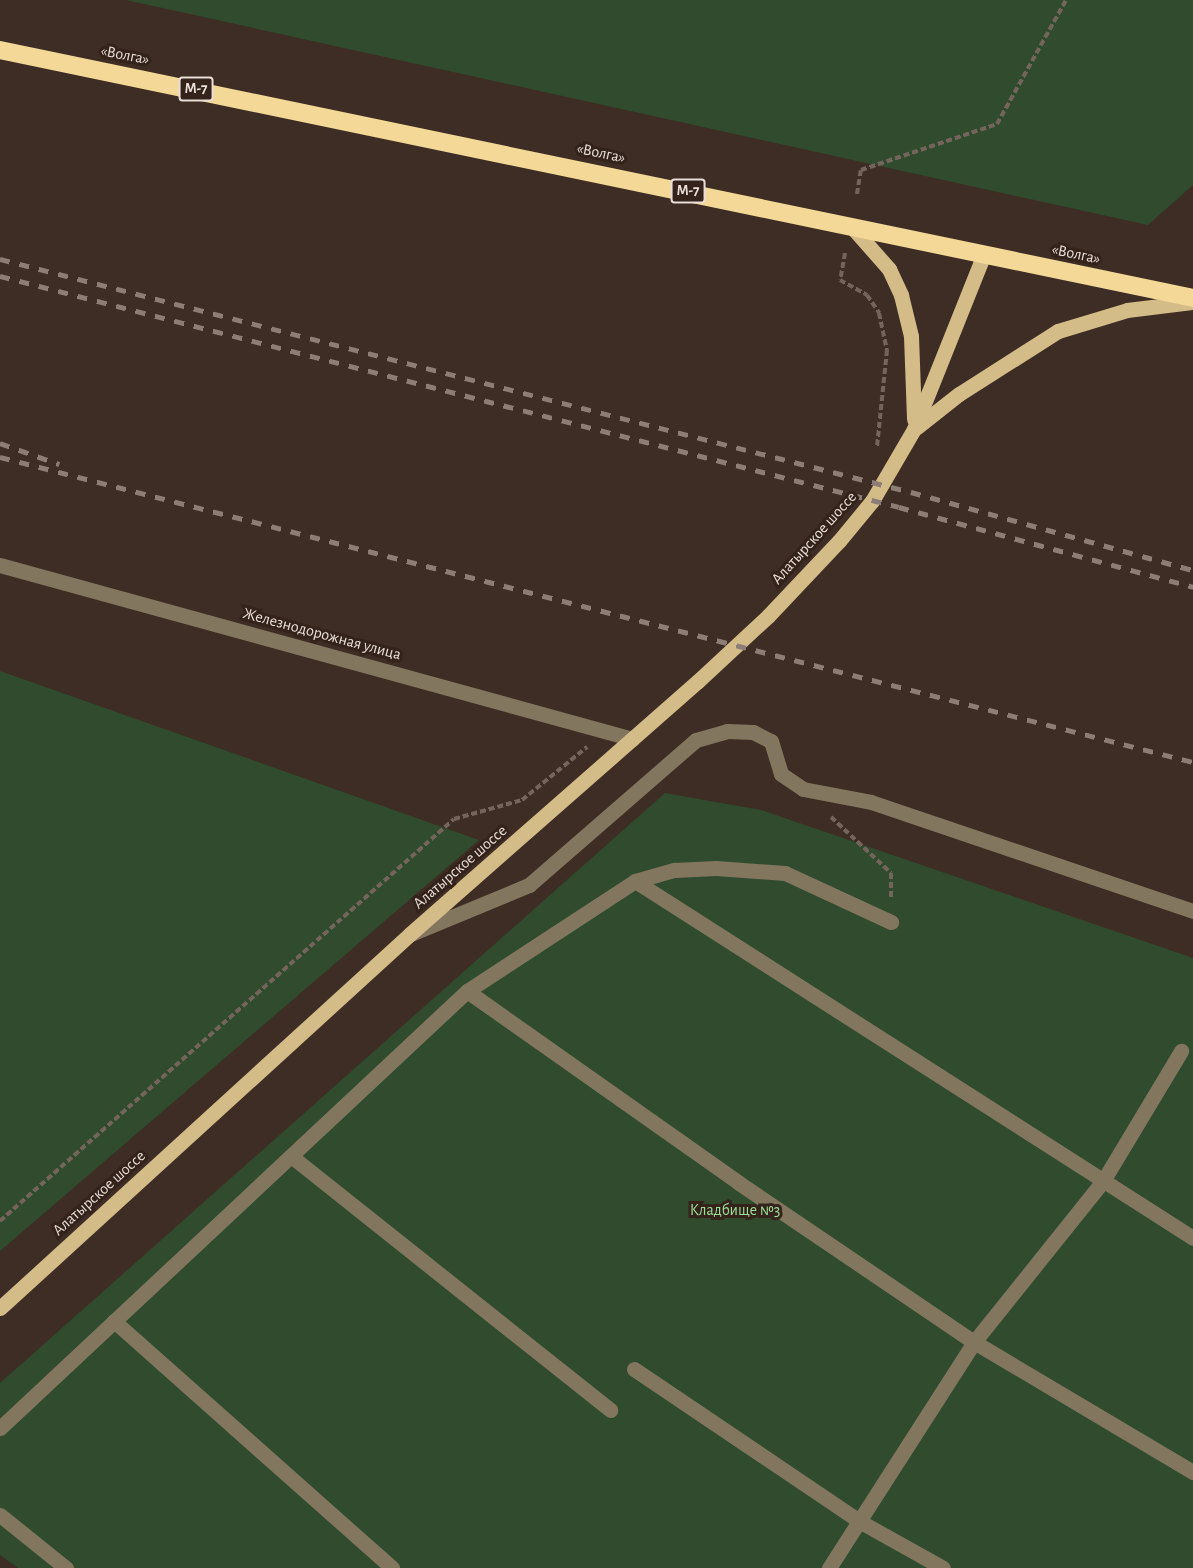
<!DOCTYPE html>
<meta charset="utf-8">
<style>
body{margin:0}
#map{position:relative;width:1193px;height:1568px;overflow:hidden;background:#3e2d24;font-family:"Alegreya Sans",sans-serif}
div>[style]{position:absolute}
.green>*{inset:0;background:#304b2e}
.path>*{height:4px;margin-top:-2px;transform-origin:0;background:repeating-linear-gradient(90deg,#74655c 0 6px,transparent 0 9px)}
.minor>*{height:15px;margin:-7.5px;padding:0 7.5px;transform-origin:7.5px;border-radius:7.5px;background:#82775e}
.major>*{height:15px;margin:-7.5px;padding:0 7.5px;transform-origin:7.5px;border-radius:7.5px;background:#d3bc87}
.highway>*{height:18px;margin:-9px;padding:0 9px;transform-origin:9px;border-radius:9px;background:#f3d897}
.rail>*{height:4.5px;margin-top:-2.25px;transform-origin:0;background:repeating-linear-gradient(90deg,#8c7e76 0 10px,transparent 0 20px)}
span{translate:-50% -50%;white-space:nowrap;text-align:center;line-height:1.15;-webkit-text-stroke:6px #34231b;paint-order:stroke}
.shield-label span{padding:2px 4px;background:#34231b;border:2px solid;border-radius:4px;-webkit-text-stroke-width:0}
.shield-label{font-size:15px;color:#e8ddd7;font-weight:700}
.street-label{font-size:16px;color:#e8ddd7}
.park-label{font-size:16px;color:#9bdd97}
</style>
<div id="map">
<div class="green">
<div style="clip-path:polygon(126px 0,1193px 0,1193px 185px,1148px 225px)"></div>
<div style="clip-path:polygon(0 671px,479px 840px,0 1251px)"></div>
<div style="clip-path:polygon(665px 793px,761px 810px,1193px 958px,1193px 1568px,18px 1568px,0 1555px,0 1383px)"></div>
</div>
<div class="path">
<div style="left:857px;top:194px;width:24px;rotate:-81deg"></div>
<div style="left:861px;top:170px;width:144px;rotate:-18.7deg"></div>
<div style="left:997px;top:124px;width:142px;rotate:-60.9deg"></div>
<div style="left:845px;top:253px;width:27px;rotate:100deg"></div>
<div style="left:840px;top:280px;width:31px;rotate:29deg"></div>
<div style="left:867px;top:295px;width:22px;rotate:56deg"></div>
<div style="left:879px;top:313px;width:38px;rotate:78deg"></div>
<div style="left:887px;top:350px;width:98px;rotate:95.9deg"></div>
<div style="left:831px;top:817px;width:82px;rotate:43deg"></div>
<div style="left:891px;top:873px;width:27px;rotate:90deg"></div>
<div style="left:0;top:1221px;width:606px;rotate:-41.52deg"></div>
<div style="left:454px;top:819px;width:71px;rotate:-15.6deg"></div>
<div style="left:522px;top:800px;width:84px;rotate:-39.2deg"></div>
</div>
<div class="minor">
<div style="left:0;top:565px;width:656px;rotate:15.37deg"></div>
<div style="left:635px;top:881px;width:662px;rotate:32.61deg"></div>
<div style="left:413px;top:933px;width:126px;rotate:-22.5deg"></div>
<div style="left:529px;top:885px;width:221px;rotate:-41deg"></div>
<div style="left:696px;top:740px;width:32px;rotate:-16deg"></div>
<div style="left:727px;top:731px;width:26px;rotate:2deg"></div>
<div style="left:753px;top:732px;width:20px;rotate:27deg"></div>
<div style="left:771px;top:741px;width:34px;rotate:73deg"></div>
<div style="left:781px;top:774px;width:27px;rotate:34deg"></div>
<div style="left:803px;top:789px;width:69px;rotate:10.8deg"></div>
<div style="left:871px;top:802px;width:340px;rotate:18.7deg"></div>
<div style="left:467px;top:991px;width:333px;rotate:35.2deg"></div>
<div style="left:739px;top:1183px;width:284px;rotate:34.1deg"></div>
<div style="left:974px;top:1342px;width:255px;rotate:30.7deg"></div>
<div style="left:291px;top:1156px;width:408px;rotate:38.5deg"></div>
<div style="left:114px;top:1321px;width:372px;rotate:41.6deg"></div>
<div style="left:634px;top:1369px;width:272px;rotate:34deg"></div>
<div style="left:859px;top:1521px;width:96px;rotate:29.2deg"></div>
<div style="left:0;top:1428px;width:640px;rotate:-43.1deg"></div>
<div style="left:467px;top:991px;width:201px;rotate:-33.2deg"></div>
<div style="left:635px;top:881px;width:41px;rotate:-15.8deg"></div>
<div style="left:674px;top:870px;width:42px;rotate:-2.7deg"></div>
<div style="left:716px;top:868px;width:69px;rotate:4.1deg"></div>
<div style="left:785px;top:873px;width:117px;rotate:24.8deg"></div>
<div style="left:0;top:1515px;width:85px;rotate:38.8deg"></div>
<div style="left:829px;top:1568px;width:269px;rotate:-57.3deg"></div>
<div style="left:974px;top:1342px;width:206px;rotate:-51.3deg"></div>
<div style="left:1103px;top:1181px;width:152px;rotate:-59deg"></div>
</div>
<div class="major">
<div style="left:852px;top:227px;width:56px;rotate:48.6deg"></div>
<div style="left:889px;top:269px;width:29px;rotate:65deg"></div>
<div style="left:901px;top:295px;width:42px;rotate:76.3deg"></div>
<div style="left:911px;top:336px;width:83px;rotate:87.9deg"></div>
<div style="left:917px;top:427px;width:53px;rotate:-38.2deg"></div>
<div style="left:959px;top:394px;width:117px;rotate:-32.5deg"></div>
<div style="left:1058px;top:331px;width:72px;rotate:-16.9deg"></div>
<div style="left:1127px;top:310px;width:65px;rotate:-7deg"></div>
<div style="left:0;top:1308px;width:555px;rotate:-42.37deg"></div>
<div style="left:410px;top:934px;width:383px;rotate:-41.3deg"></div>
<div style="left:698px;top:681px;width:96px;rotate:-42.9deg"></div>
<div style="left:768px;top:616px;width:103px;rotate:-46.6deg"></div>
<div style="left:839px;top:541px;width:52px;rotate:-50.5deg"></div>
<div style="left:872px;top:501px;width:83px;rotate:-59.7deg"></div>
<div style="left:914px;top:429px;width:188px;rotate:-68.2deg"></div>
</div>
<div class="highway">
<div style="left:0;top:50px;width:1219px;rotate:11.74deg"></div>
</div>
<div class="rail">
<div style="left:0;top:259px;width:940px;rotate:14.35deg"></div>
<div style="left:911px;top:492px;width:293px;rotate:15.5deg"></div>
<div style="left:0;top:276px;width:928px;rotate:14.41deg"></div>
<div style="left:899px;top:507px;width:305px;rotate:15.2deg"></div>
<div style="left:0;top:443px;width:63px;rotate:19.6deg"></div>
<div style="left:0;top:457px;width:1231px;rotate:14.34deg"></div>
</div>
<div class="shield-label">
<span style="left:196px;top:89px">М-7</span>
<span style="left:688px;top:191px">М-7</span>
</div>
<div class="street-label">
<span style="left:125px;top:55px;rotate:11deg">«Волга»</span>
<span style="left:601px;top:153px;rotate:12deg">«Волга»</span>
<span style="left:1076px;top:254px;rotate:12deg">«Волга»</span>
<span style="left:814px;top:538px;rotate:-48deg">Алатырское шоссе</span>
<span style="left:322px;top:634px;rotate:15deg">Железнодорожная улица</span>
<span style="left:460px;top:867px;rotate:-41deg">Алатырское шоссе</span>
<span style="left:99px;top:1193px;rotate:-42deg">Алатырское шоссе</span>
</div>
<div class="park-label">
<span style="left:735px;top:1210px">Кладбище №3</span>
</div>
</div>
